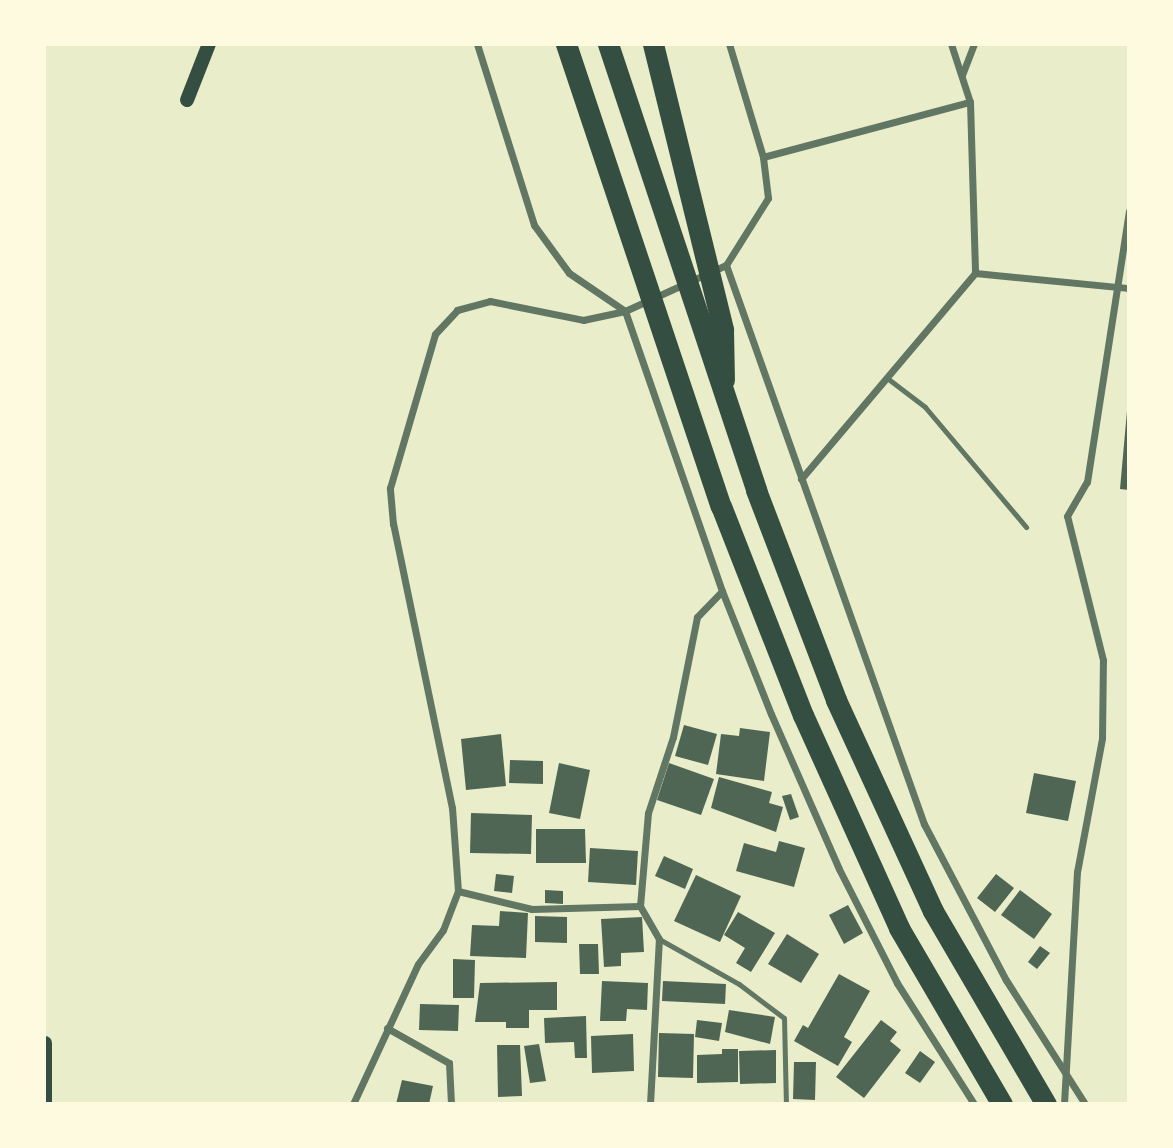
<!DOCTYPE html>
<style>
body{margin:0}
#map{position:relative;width:1173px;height:1148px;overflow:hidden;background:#e9edc9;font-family:Helvetica,sans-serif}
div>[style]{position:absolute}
.building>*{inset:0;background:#4f6655}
.service>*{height:5px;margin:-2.5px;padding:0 2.5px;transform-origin:2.5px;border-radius:2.5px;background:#617663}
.minor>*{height:7px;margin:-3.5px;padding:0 3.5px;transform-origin:3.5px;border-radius:3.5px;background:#617663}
.secondary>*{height:14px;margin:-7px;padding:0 7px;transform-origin:7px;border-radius:7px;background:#344e41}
.motorway>*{height:21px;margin:-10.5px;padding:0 10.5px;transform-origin:10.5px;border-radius:10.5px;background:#344e41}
span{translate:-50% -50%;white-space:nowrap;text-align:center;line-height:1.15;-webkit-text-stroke:7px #fefae0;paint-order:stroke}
.frame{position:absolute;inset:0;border:46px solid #fefae0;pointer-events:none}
</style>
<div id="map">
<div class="building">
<div style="clip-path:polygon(1127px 411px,1129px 411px,1129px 490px,1120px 489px)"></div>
<div style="clip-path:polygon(684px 725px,717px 734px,708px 765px,675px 756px)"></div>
<div style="clip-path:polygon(740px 728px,770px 732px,764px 781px,716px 774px,721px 734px,739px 736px)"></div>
<div style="clip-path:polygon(501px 734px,506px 786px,466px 790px,461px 739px)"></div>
<div style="clip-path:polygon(510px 760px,543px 761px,543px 784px,509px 783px)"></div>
<div style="clip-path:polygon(559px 763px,590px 770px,580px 819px,549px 813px)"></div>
<div style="clip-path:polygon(669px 763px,714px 779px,701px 815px,657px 800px)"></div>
<div style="clip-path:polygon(1034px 773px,1076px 781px,1068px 821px,1026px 813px)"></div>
<div style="clip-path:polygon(719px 777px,772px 792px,769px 803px,783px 807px,776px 832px,711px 808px)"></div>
<div style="clip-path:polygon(791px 794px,799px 817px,790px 820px,782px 796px)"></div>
<div style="clip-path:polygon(471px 813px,532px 815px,531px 854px,470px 853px)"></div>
<div style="clip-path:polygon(536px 829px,585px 829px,586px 863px,536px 863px)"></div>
<div style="clip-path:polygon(779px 841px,805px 848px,794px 887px,736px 871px,744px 843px,776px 852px)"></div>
<div style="clip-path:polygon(590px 848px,638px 851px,636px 885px,588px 882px)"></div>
<div style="clip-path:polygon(664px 856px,693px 869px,685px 889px,655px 876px)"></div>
<div style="clip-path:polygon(496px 874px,514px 876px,512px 893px,494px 891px)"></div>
<div style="clip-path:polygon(996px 874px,1014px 888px,995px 912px,977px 898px)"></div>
<div style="clip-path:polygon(696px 875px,741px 896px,720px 942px,674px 921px)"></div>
<div style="clip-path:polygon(545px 890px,563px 891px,563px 904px,545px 903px)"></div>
<div style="clip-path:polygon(1020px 890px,1052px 914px,1034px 939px,1001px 915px)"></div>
<div style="clip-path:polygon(848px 905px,863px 933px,844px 944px,829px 915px)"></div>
<div style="clip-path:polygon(500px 911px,528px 913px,526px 958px,470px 956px,472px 925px,499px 926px)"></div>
<div style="clip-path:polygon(738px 912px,775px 933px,751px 972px,736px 963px,745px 948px,724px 935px)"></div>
<div style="clip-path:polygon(535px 916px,567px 917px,567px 943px,535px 942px)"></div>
<div style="clip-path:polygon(642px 917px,644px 952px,621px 953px,621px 966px,604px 967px,601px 919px)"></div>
<div style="clip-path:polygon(787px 934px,819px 954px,801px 983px,768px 964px)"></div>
<div style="clip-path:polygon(579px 944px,598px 944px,599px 974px,580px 974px)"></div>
<div style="clip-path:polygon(1040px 946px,1050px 953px,1037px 969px,1028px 962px)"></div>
<div style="clip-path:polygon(453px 959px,475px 960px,474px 998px,453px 998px)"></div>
<div style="clip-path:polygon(839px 974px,870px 991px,844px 1037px,852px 1042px,838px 1066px,794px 1041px,803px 1025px,808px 1028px)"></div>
<div style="clip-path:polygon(602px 981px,648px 983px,647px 1010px,627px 1009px,626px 1021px,600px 1021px)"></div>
<div style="clip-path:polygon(663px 981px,726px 984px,725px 1004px,662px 1001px)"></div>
<div style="clip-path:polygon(557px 982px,557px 1010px,529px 1010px,529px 1028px,506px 1028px,506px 1022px,475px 1022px,480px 983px)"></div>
<div style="clip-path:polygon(420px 1004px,459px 1005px,458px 1031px,419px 1030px)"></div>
<div style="clip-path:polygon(729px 1010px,775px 1017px,770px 1044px,725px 1032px)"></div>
<div style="clip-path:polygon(586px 1016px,587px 1058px,575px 1058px,574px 1042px,545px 1043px,544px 1018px)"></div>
<div style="clip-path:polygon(697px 1020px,722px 1023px,719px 1041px,695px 1037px)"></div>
<div style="clip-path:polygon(881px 1020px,897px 1032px,890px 1041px,901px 1050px,864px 1098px,836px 1077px)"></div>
<div style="clip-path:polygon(659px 1033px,694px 1034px,693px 1078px,658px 1077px)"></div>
<div style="clip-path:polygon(633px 1034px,634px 1071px,592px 1073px,591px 1036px)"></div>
<div style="clip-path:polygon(539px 1044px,546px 1081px,530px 1083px,524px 1046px)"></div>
<div style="clip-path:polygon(497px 1045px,520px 1045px,522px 1096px,498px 1097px)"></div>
<div style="clip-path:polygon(722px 1049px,738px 1049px,738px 1082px,697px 1083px,697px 1055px,722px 1054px)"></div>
<div style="clip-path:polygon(776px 1050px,776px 1083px,740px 1084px,739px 1051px)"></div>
<div style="clip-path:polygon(920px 1051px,935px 1062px,920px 1083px,905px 1073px)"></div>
<div style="clip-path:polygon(794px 1062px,816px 1062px,815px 1100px,793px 1099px)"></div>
<div style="clip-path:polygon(402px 1080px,433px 1086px,429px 1104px,396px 1104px)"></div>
</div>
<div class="service">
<div style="left:887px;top:378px;width:48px;rotate:37.3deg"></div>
<div style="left:925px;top:407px;width:157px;rotate:49.9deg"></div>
<div style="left:659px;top:939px;width:92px;rotate:29.4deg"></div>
<div style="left:739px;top:984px;width:56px;rotate:37.1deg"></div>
<div style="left:784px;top:1018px;width:86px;rotate:88.7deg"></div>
</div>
<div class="minor">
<div style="left:477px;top:44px;width:190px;rotate:72.5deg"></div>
<div style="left:534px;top:225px;width:59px;rotate:53.9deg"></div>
<div style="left:569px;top:273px;width:68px;rotate:34.2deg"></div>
<div style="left:625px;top:311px;width:296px;rotate:70.9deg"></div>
<div style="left:722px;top:591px;width:132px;rotate:68.3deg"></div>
<div style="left:771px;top:714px;width:169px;rotate:66.3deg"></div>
<div style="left:839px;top:869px;width:128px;rotate:63deg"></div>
<div style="left:897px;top:983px;width:143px;rotate:57.5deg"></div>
<div style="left:951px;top:44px;width:61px;rotate:71.9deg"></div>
<div style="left:970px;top:102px;width:171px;rotate:88.3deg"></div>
<div style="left:962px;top:75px;width:33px;rotate:-69deg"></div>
<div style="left:763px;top:157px;width:214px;rotate:-14.9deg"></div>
<div style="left:726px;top:265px;width:593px;rotate:70.5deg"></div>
<div style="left:924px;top:824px;width:176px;rotate:62.3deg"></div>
<div style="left:1006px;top:980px;width:147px;rotate:57.5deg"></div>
<div style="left:801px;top:479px;width:270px;rotate:-49.8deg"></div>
<div style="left:975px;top:273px;width:155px;rotate:5.6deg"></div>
<div style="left:458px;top:891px;width:76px;rotate:13.7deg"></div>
<div style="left:532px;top:909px;width:108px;rotate:-1.6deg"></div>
<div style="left:387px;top:1028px;width:71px;rotate:29.4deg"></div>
<div style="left:449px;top:1063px;width:41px;rotate:87.2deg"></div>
<div style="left:353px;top:1104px;width:154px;rotate:-65.1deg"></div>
<div style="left:418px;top:964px;width:42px;rotate:-53.7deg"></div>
<div style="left:443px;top:930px;width:42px;rotate:-69deg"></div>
<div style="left:458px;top:891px;width:83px;rotate:-94.1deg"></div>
<div style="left:452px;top:808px;width:290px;rotate:-101.7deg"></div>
<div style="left:393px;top:524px;width:36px;rotate:-95deg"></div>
<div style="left:390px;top:488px;width:160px;rotate:-73.7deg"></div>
<div style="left:435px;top:334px;width:33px;rotate:-47deg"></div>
<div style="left:457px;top:310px;width:34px;rotate:-15deg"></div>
<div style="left:490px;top:301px;width:95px;rotate:11.5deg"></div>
<div style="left:583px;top:320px;width:43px;rotate:-12.1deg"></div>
<div style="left:625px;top:311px;width:111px;rotate:-24.5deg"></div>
<div style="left:726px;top:265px;width:79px;rotate:-57.9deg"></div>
<div style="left:768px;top:198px;width:41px;rotate:-97deg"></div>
<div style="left:763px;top:157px;width:118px;rotate:-106.7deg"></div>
<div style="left:650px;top:1104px;width:165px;rotate:-86.9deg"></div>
<div style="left:659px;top:939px;width:38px;rotate:-120deg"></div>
<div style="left:640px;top:906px;width:93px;rotate:-85.1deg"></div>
<div style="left:648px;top:813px;width:80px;rotate:-71.8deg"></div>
<div style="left:673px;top:737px;width:122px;rotate:-78.7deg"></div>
<div style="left:697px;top:617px;width:36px;rotate:-46deg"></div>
<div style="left:1064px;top:1104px;width:232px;rotate:-86.8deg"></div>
<div style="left:1077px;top:872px;width:136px;rotate:-79.4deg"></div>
<div style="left:1102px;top:738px;width:78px;rotate:-89.3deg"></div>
<div style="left:1103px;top:660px;width:148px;rotate:-104deg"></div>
<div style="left:1067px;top:516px;width:39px;rotate:-60deg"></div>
<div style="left:1087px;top:482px;width:274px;rotate:-81.2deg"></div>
</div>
<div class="secondary">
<div style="left:187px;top:100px;width:60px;rotate:-68.6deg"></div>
<div style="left:45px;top:1104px;width:61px;rotate:-90deg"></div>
</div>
<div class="motorway">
<div style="left:566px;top:44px;width:487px;rotate:71.5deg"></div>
<div style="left:721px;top:506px;width:225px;rotate:68.6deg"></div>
<div style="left:803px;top:715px;width:234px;rotate:65.7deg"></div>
<div style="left:899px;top:928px;width:204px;rotate:59.7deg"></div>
<div style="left:608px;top:44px;width:470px;rotate:71.6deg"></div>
<div style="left:756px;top:490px;width:225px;rotate:69.1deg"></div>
<div style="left:836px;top:700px;width:232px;rotate:65.3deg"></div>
<div style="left:933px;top:911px;width:224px;rotate:59.7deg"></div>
<div style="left:653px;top:44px;width:294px;rotate:76.2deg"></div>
<div style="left:723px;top:330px;width:50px;rotate:88.9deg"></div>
</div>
<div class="frame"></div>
</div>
